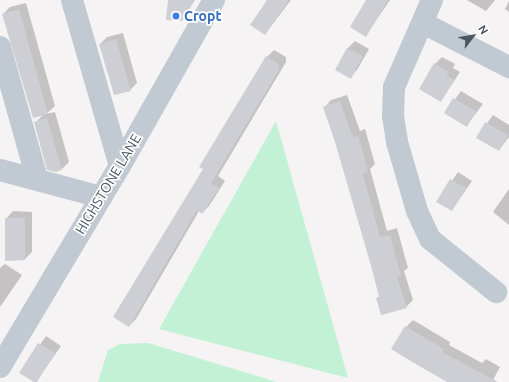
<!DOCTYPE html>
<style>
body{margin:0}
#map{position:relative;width:509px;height:382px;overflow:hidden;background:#f5f3f3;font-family:Ubuntu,sans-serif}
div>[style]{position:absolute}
.green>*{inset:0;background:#c3f1d5}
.shadow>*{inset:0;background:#0003}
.building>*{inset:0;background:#cdcfd5}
.minor>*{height:22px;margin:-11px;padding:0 11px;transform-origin:11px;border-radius:11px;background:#c1cad2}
.dots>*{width:11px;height:11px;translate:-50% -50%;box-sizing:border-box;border:2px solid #fff;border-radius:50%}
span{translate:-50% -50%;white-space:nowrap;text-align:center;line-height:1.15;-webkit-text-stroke:3.5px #fff;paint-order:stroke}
.shop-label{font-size:14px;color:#366cbe;font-weight:700}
.left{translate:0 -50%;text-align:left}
.street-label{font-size:14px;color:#4a5661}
.north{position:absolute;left:453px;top:16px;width:40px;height:40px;-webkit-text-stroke:3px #fff;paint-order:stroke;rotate:59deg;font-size:11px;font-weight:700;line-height:16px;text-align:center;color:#4a5661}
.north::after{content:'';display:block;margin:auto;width:14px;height:18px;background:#4a5661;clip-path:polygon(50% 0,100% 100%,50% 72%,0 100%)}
</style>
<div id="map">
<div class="green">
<div style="clip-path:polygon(276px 121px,348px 378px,159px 329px)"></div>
<div style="clip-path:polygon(148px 343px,277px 382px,98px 382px,108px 350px,120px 344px)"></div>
</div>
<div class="shadow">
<div style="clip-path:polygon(268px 0,291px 0,265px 34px)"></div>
<div style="clip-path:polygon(368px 0,390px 0,366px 35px)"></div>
<div style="clip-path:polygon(467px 0,495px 0,486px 11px)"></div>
<div style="clip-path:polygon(509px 1px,509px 12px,505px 9px)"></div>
<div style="clip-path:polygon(26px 3px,55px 106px,46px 114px,55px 112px,69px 162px,62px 169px,55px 171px,35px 123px,44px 114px,3px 14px,10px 7px)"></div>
<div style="clip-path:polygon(123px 33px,137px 83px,130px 90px,100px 44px,107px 37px)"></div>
<div style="clip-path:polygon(355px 41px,369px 49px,357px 70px,350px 77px,348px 48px)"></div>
<div style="clip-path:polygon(274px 50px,286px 57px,286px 62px,218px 176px,225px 181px,209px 206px,202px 213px,199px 211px,136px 319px,129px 326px,204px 169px,267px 57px)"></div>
<div style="clip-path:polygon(442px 57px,455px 64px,453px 68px,460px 72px,441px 101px,435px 64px)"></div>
<div style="clip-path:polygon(461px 91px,483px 104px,466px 126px,445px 113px)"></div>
<div style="clip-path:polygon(347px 95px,360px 131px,365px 129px,375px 164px,370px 169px,387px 231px,397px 228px,408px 268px,404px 271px,413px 300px,406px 307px,377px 298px,380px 296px,336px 142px,324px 108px,331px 100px)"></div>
<div style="clip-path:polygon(493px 115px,509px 125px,509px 137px,499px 150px,477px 137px)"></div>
<div style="clip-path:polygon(458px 172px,472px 181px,452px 210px,438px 201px)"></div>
<div style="clip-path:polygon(509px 189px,509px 225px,493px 212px)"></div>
<div style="clip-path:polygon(13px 211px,32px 212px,32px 252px,25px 259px,6px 219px)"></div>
<div style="clip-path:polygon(5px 264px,22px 275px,0 307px,0 268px)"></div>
<div style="clip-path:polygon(413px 320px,450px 342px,449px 345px,482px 363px,486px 359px,500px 367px,492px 382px,448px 382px,406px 327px)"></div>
<div style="clip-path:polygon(46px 336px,61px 346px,36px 382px,21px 373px)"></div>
</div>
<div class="building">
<div style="clip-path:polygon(168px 0,195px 0,182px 21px,166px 20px)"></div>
<div style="clip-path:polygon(267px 0,289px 0,265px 35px,250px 25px)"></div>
<div style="clip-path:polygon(366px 0,388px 0,366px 37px,350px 27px)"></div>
<div style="clip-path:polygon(19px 9px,48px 114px,33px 118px,2px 14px)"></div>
<div style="clip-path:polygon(116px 39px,131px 91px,114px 95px,99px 44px)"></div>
<div style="clip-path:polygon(347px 48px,363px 56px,351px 79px,335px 70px)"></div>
<div style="clip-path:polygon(266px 56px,279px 64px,279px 70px,211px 183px,219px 188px,202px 214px,197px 210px,129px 327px,113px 317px,203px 169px,199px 167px)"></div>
<div style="clip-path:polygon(434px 63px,449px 72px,446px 75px,454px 80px,441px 102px,419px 89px)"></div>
<div style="clip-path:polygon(453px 98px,476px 111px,467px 127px,444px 113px)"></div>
<div style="clip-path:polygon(340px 101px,353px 137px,358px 136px,363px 153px,368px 172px,363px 174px,380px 237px,390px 235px,401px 276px,397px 277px,407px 308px,381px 315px,376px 298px,379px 297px,372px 269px,335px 142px,323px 107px)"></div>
<div style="clip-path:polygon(47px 118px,62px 170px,55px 172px,47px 170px,34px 122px)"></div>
<div style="clip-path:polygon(485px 122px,508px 135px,499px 151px,476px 138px)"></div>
<div style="clip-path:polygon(450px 179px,466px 188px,452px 211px,436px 202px)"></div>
<div style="clip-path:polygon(5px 218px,25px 218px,25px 260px,5px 261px)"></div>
<div style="clip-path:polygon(405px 326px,444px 349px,442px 352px,498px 382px,447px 382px,414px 363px,391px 349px)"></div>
<div style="clip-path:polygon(38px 343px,55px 353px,37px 382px,34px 382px,19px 373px)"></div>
</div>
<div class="minor">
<div style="left:72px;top:0;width:173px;rotate:73.9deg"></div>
<div style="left:432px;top:0;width:95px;rotate:113.6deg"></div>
<div style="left:394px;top:87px;width:29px;rotate:92deg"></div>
<div style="left:393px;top:116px;width:26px;rotate:81deg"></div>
<div style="left:397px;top:142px;width:72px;rotate:73.8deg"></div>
<div style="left:417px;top:211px;width:31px;rotate:65deg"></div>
<div style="left:430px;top:239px;width:85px;rotate:38.8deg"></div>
<div style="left:423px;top:23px;width:97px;rotate:27.1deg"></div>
<div style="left:0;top:47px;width:137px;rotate:74.3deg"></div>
<div style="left:0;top:170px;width:105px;rotate:15deg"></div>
<div style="left:0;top:367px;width:234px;rotate:-59.2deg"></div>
<div style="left:120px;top:166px;width:191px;rotate:-60.5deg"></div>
</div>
<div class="dots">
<div style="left:176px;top:16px;background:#3f7fe0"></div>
</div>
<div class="shop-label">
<span class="left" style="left:184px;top:16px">Cropt</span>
</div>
<div class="street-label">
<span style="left:108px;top:184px;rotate:-59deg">HIGHSTONE LANE</span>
</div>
<div class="north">N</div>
</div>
